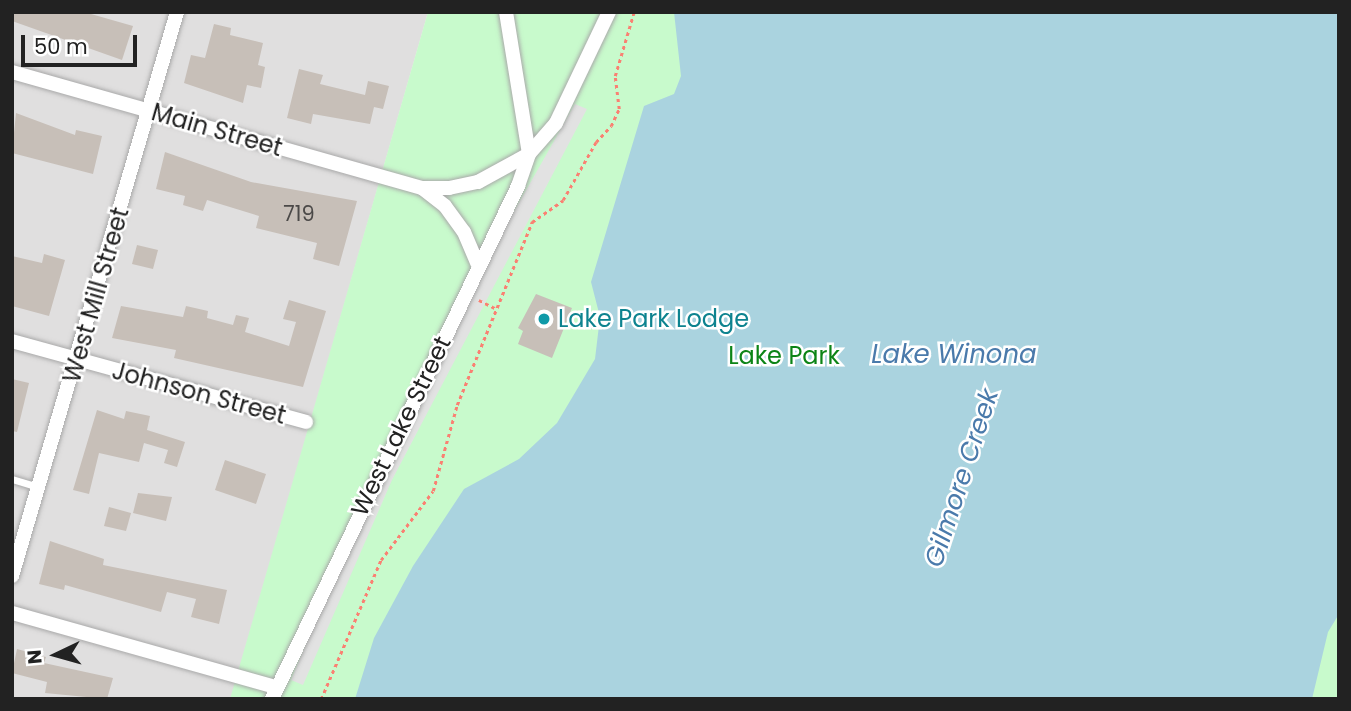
<!DOCTYPE html>
<style>
body{margin:0}
#map{position:relative;width:1351px;height:711px;overflow:hidden;background:#f2efe9;font-family:Poppins,sans-serif}
div>[style]{position:absolute}
.residential>*{inset:0;background:#e0dfdf}
.park>*{inset:0;background:#c8facc}
.parking>*{inset:0;background:#e2e2e2}
.water>*{inset:0;background:#aad3df}
.building>*{inset:0;background:#c7bfb8}
.path>*{height:2.5px;margin-top:-1.25px;transform-origin:0;background:repeating-linear-gradient(90deg,#fa8072 0 3.5px,transparent 0 7px)}
.roads{filter:drop-shadow(0 0 2px #a9a9a9) drop-shadow(0 0 2px #a9a9a9)}
.service>*{height:7px;margin:-3.5px;padding:0 3.5px;transform-origin:3.5px;border-radius:3.5px;background:#fff}
.minor>*{height:14px;margin:-7px;padding:0 7px;transform-origin:7px;border-radius:7px;background:#fff}
.dots>*{width:19px;height:19px;translate:-50% -50%;box-sizing:border-box;border:4px solid #fff;border-radius:50%}
span{translate:-50% -50%;white-space:nowrap;text-align:center;line-height:1.15;-webkit-text-stroke:5px #fff;paint-order:stroke}
.number-label{font-size:21px;color:#4b4948}
.number-label span{-webkit-text-stroke-width:0}
.street-label{font-size:24px;color:#222}
.culture-label{font-size:24px;color:#0d838f}
.left{translate:0 -50%;text-align:left}
.park-label{font-size:24px;color:#0c8416}
.water-label{font-size:26px;color:#4a7aab;font-style:italic}
.frame{position:absolute;inset:0;border:14px solid #222;pointer-events:none}
.north{position:absolute;left:21px;top:620px;width:70px;height:70px;-webkit-text-stroke:5px #fff;paint-order:stroke;rotate:265deg;font-size:19px;font-weight:700;line-height:28px;text-align:center;color:#222}
.north::after{content:'';display:block;margin:auto;width:24px;height:32px;background:#222;clip-path:polygon(50% 0,100% 100%,50% 72%,0 100%)}
.scale{position:absolute;left:21px;top:35px;width:116px;height:32px;box-sizing:border-box;border:4px solid #222;border-top:0;padding-left:9px;font-size:21px;line-height:24px;white-space:nowrap;color:#222;-webkit-text-stroke:5px #fff;paint-order:stroke}
</style>
<div id="map">
<div class="residential">
<div style="clip-path:polygon(12px 12px,428px 12px,231px 699px,12px 699px)"></div>
</div>
<div class="park">
<div style="clip-path:polygon(428px 12px,1339px 12px,1339px 699px,230px 699px)"></div>
</div>
<div class="parking">
<div style="clip-path:polygon(575px 104px,587px 109px,392px 480px,303px 685px,291px 680px,353px 532px,496px 243px)"></div>
</div>
<div class="water">
<div style="clip-path:polygon(674px 12px,1339px 12px,1339px 614px,1328px 632px,1312px 699px,355px 699px,374px 638px,413px 566px,464px 489px,519px 459px,557px 423px,595px 359px,600px 317px,591px 282px,644px 106px,674px 94px,681px 76px)"></div>
</div>
<div class="building">
<div style="clip-path:polygon(12px 12px,84px 12px,133px 26px,122px 60px,12px 21px)"></div>
<div style="clip-path:polygon(214px 24px,231px 28px,230px 35px,263px 43px,258px 65px,265px 67px,261px 88px,247px 85px,243px 103px,184px 83px,191px 55px,205px 58px)"></div>
<div style="clip-path:polygon(299px 69px,323px 75px,320px 84px,365px 95px,368px 81px,389px 86px,383px 109px,374px 107px,370px 124px,313px 114px,311px 124px,287px 118px)"></div>
<div style="clip-path:polygon(16px 113px,75px 135px,76px 130px,102px 136px,93px 174px,12px 153px)"></div>
<div style="clip-path:polygon(165px 152px,251px 182px,357px 201px,339px 266px,313px 259px,317px 243px,256px 228px,259px 216px,207px 200px,203px 211px,183px 205px,185px 196px,156px 189px)"></div>
<div style="clip-path:polygon(137px 245px,158px 250px,153px 269px,132px 264px)"></div>
<div style="clip-path:polygon(44px 254px,65px 260px,49px 316px,12px 306px,12px 256px,42px 263px)"></div>
<div style="clip-path:polygon(536px 294px,572px 308px,552px 358px,518px 344px,523px 331px,518px 328px)"></div>
<div style="clip-path:polygon(289px 300px,326px 311px,303px 387px,174px 358px,176px 350px,112px 338px,121px 306px,183px 317px,186px 306px,208px 311px,207px 318px,233px 325px,236px 315px,249px 318px,245px 332px,289px 346px,296px 322px,283px 319px)"></div>
<div style="clip-path:polygon(12px 379px,29px 383px,17px 432px,12px 431px)"></div>
<div style="clip-path:polygon(97px 410px,124px 419px,126px 411px,150px 416px,147px 430px,185px 442px,177px 467px,164px 463px,168px 450px,144px 443px,139px 462px,99px 453px,89px 494px,73px 490px)"></div>
<div style="clip-path:polygon(225px 460px,266px 474px,256px 504px,215px 490px)"></div>
<div style="clip-path:polygon(138px 493px,172px 497px,166px 521px,133px 513px)"></div>
<div style="clip-path:polygon(109px 507px,131px 513px,126px 531px,104px 526px)"></div>
<div style="clip-path:polygon(50px 541px,104px 559px,103px 565px,227px 590px,219px 624px,191px 617px,196px 599px,167px 592px,161px 612px,65px 585px,64px 590px,39px 584px)"></div>
<div style="clip-path:polygon(17px 649px,46px 657px,44px 663px,113px 678px,107px 699px,45px 693px,47px 682px,12px 673px)"></div>
</div>
<div class="path">
<div style="left:479px;top:300px;width:18px;rotate:27deg"></div>
<div style="left:321px;top:699px;width:151px;rotate:-66.7deg"></div>
<div style="left:381px;top:560px;width:86px;rotate:-53deg"></div>
<div style="left:433px;top:491px;width:89px;rotate:-74.4deg"></div>
<div style="left:457px;top:405px;width:198px;rotate:-67.7deg"></div>
<div style="left:532px;top:222px;width:38px;rotate:-35deg"></div>
<div style="left:563px;top:200px;width:67px;rotate:-60.4deg"></div>
<div style="left:596px;top:142px;width:22px;rotate:-47deg"></div>
<div style="left:611px;top:126px;width:19px;rotate:-65deg"></div>
<div style="left:619px;top:109px;width:33px;rotate:-97deg"></div>
<div style="left:615px;top:76px;width:67px;rotate:-73.5deg"></div>
</div>
<div class="roads">
<div class="service">
<div style="left:12px;top:479px;width:27px;rotate:17deg"></div>
</div>
<div class="minor">
<div style="left:12px;top:72px;width:426px;rotate:15.8deg"></div>
<div style="left:422px;top:188px;width:27px"></div>
<div style="left:449px;top:188px;width:30px;rotate:-12deg"></div>
<div style="left:478px;top:182px;width:58px;rotate:-28.8deg"></div>
<div style="left:529px;top:154px;width:41px;rotate:-48.9deg"></div>
<div style="left:556px;top:123px;width:123px;rotate:-64.5deg"></div>
<div style="left:422px;top:188px;width:29px;rotate:38deg"></div>
<div style="left:445px;top:206px;width:32px;rotate:54deg"></div>
<div style="left:464px;top:232px;width:34px;rotate:67deg"></div>
<div style="left:12px;top:341px;width:305px;rotate:15.4deg"></div>
<div style="left:12px;top:576px;width:588px;rotate:-73.69deg"></div>
<div style="left:12px;top:613px;width:274px;rotate:15.7deg"></div>
<div style="left:272px;top:699px;width:569px;rotate:-64.38deg"></div>
<div style="left:518px;top:186px;width:34px;rotate:-71deg"></div>
<div style="left:529px;top:154px;width:144px;rotate:-99.2deg"></div>
</div>
</div>
<div class="dots">
<div style="left:544px;top:319px;background:#0f9aa8"></div>
</div>
<div class="number-label">
<span style="left:299px;top:214px">719</span>
</div>
<div class="street-label">
<span style="left:217px;top:130px;rotate:16deg">Main Street</span>
<span style="left:96px;top:295px;rotate:-74deg">West Mill Street</span>
<span style="left:199px;top:393px;rotate:15deg">Johnson Street</span>
<span style="left:401px;top:426px;rotate:-64deg">West Lake Street</span>
</div>
<div class="culture-label">
<span class="left" style="left:558px;top:319px">Lake Park Lodge</span>
</div>
<div class="park-label">
<span style="left:784px;top:356px">Lake Park</span>
</div>
<div class="water-label">
<span style="left:954px;top:355px">Lake Winona</span>
<span style="left:962px;top:478px;rotate:-72deg">Gilmore Creek</span>
</div>
<div class="frame"></div>
<div class="north">N</div>
<div class="scale">50 m</div>
</div>
